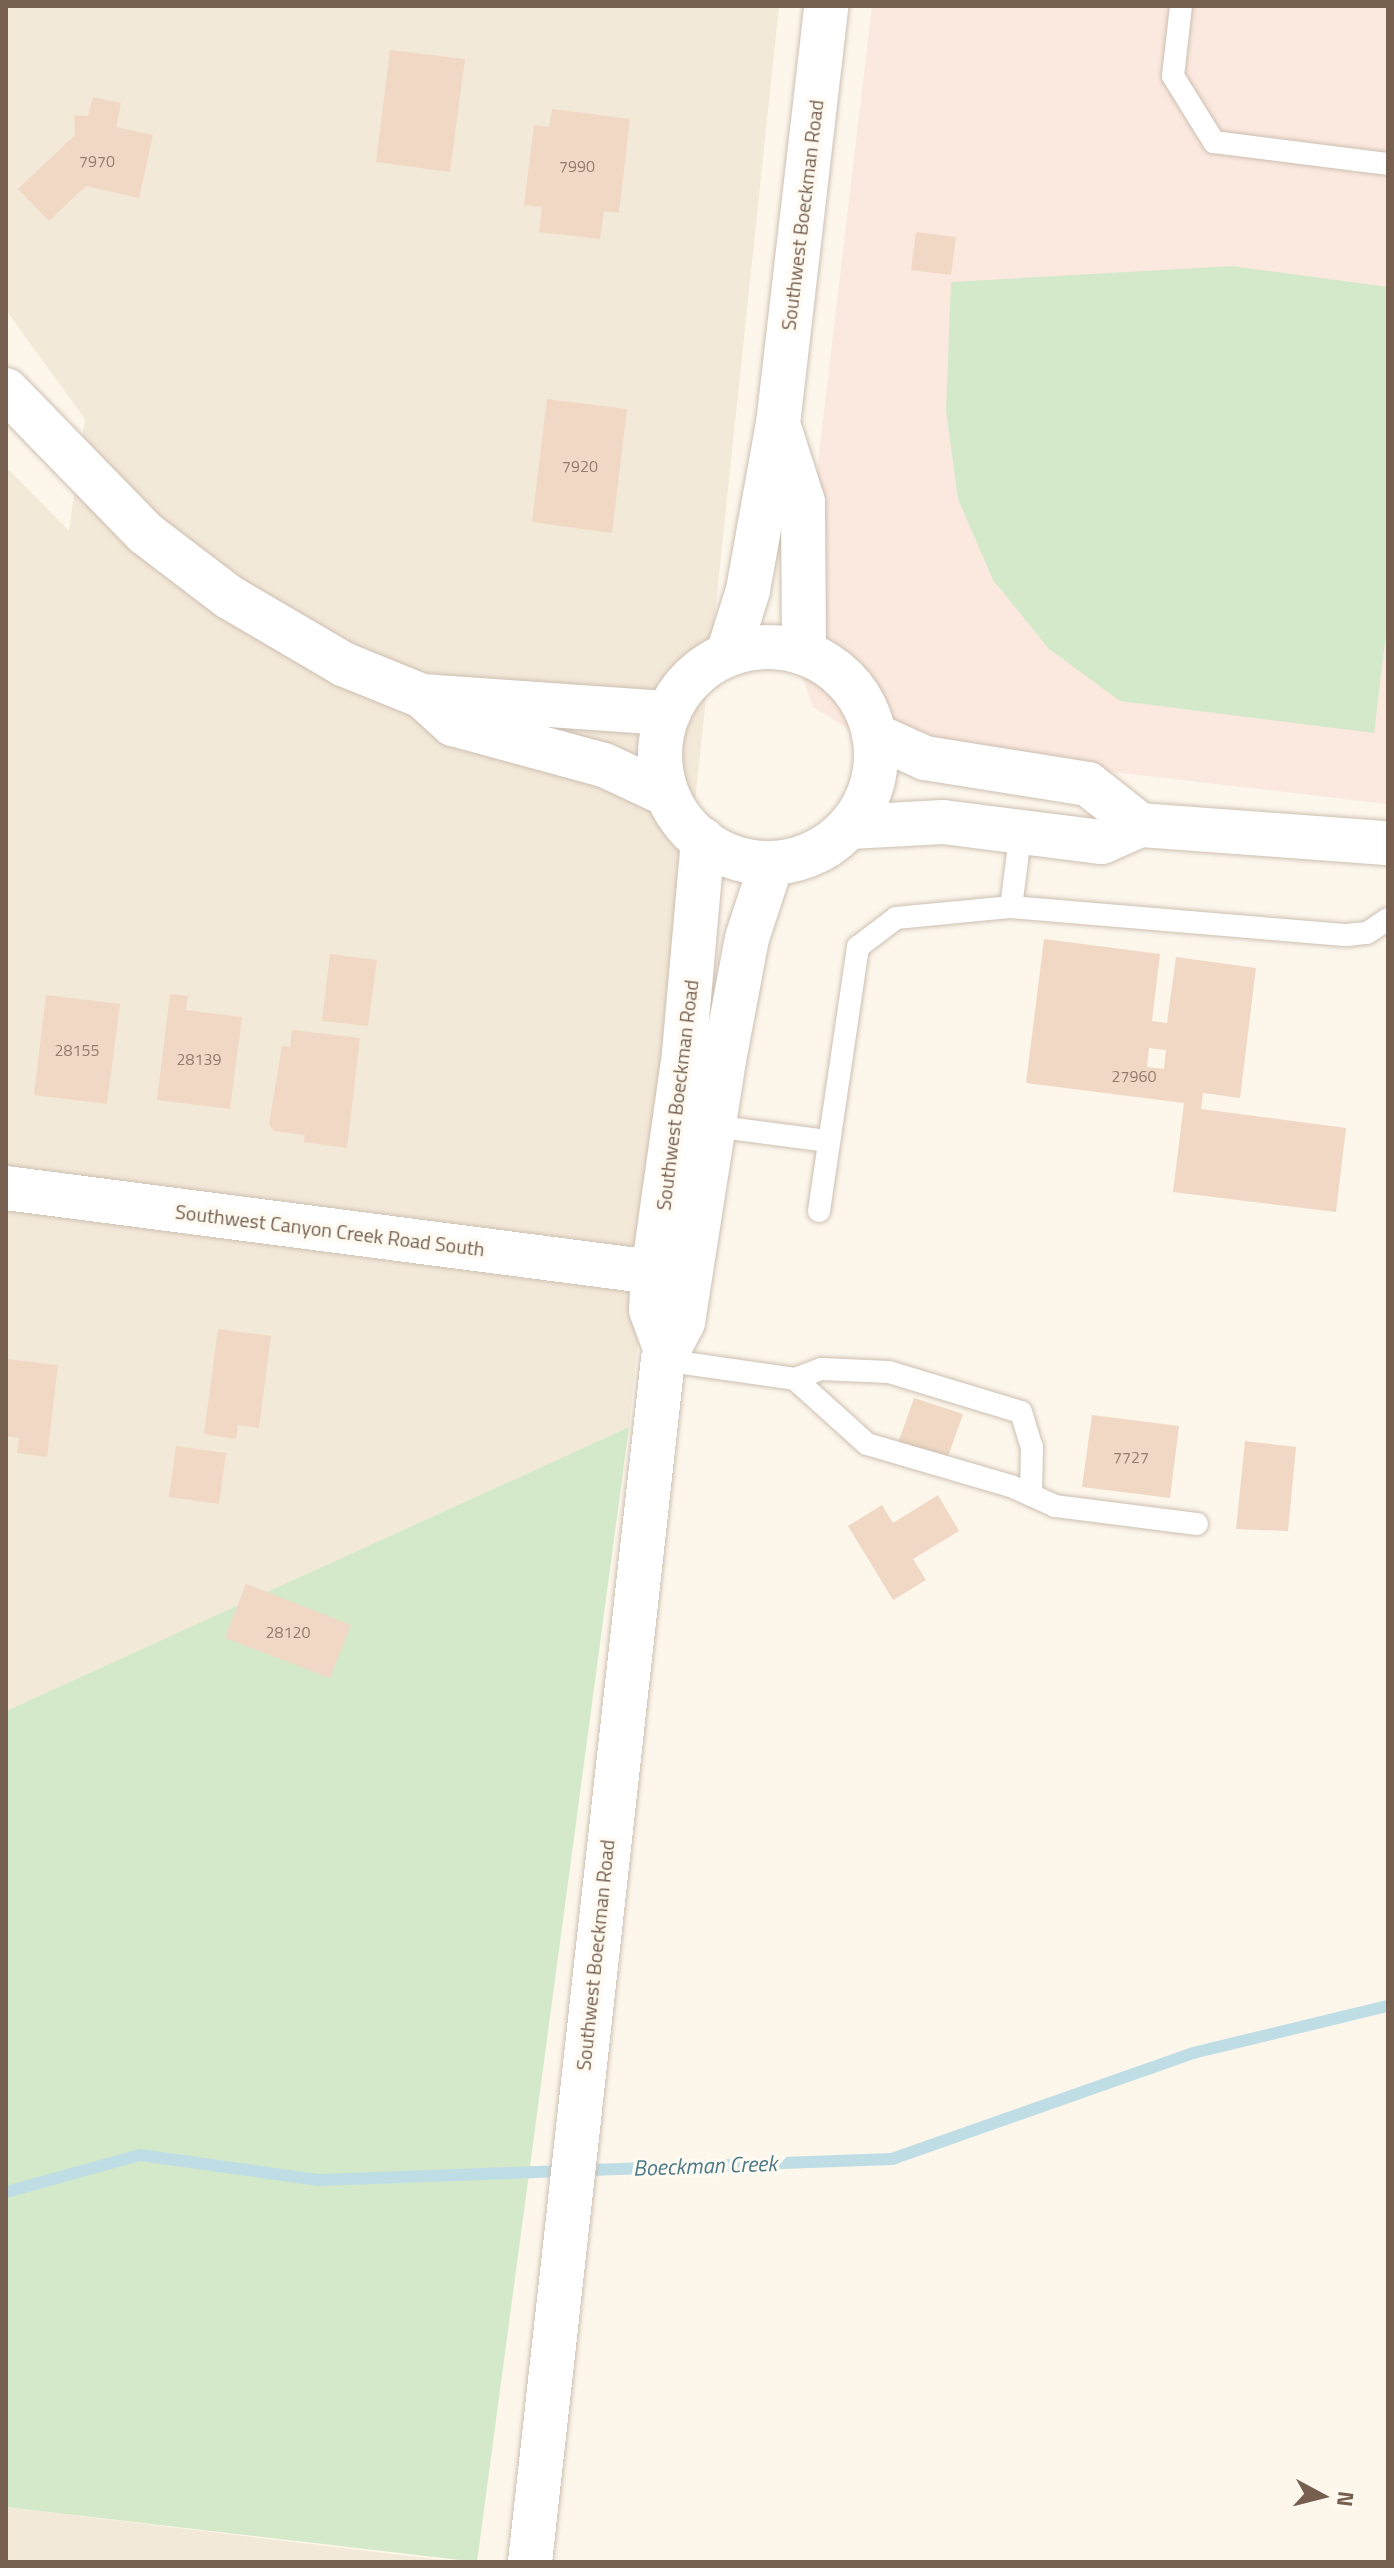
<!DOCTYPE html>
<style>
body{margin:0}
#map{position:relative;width:1394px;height:2568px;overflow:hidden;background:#fcf6eb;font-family:"Titillium Web",sans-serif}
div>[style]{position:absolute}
.residential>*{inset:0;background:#f3e9d9}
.commercial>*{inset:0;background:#fbe9df}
.green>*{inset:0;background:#d4e9c9}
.stream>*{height:12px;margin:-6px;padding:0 6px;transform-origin:6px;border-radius:6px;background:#bfdde5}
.building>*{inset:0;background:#f0d8c4}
.roads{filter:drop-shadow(0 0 2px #cdbfb1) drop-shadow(0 0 2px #cdbfb1)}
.service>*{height:22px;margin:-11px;padding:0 11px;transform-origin:11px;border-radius:11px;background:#fff}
.minor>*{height:44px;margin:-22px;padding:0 22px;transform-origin:22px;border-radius:22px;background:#fff}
.secondary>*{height:44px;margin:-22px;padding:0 22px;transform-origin:22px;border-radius:22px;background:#fff}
.secondary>.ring{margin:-22px;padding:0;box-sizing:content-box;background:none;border:44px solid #fff;border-radius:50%}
span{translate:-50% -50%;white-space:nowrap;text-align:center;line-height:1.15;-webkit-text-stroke:7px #fefaf1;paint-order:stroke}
.number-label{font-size:16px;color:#947d6c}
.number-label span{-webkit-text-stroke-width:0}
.street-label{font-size:20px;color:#765f4f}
.water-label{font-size:22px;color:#497987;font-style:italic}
.frame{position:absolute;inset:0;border:8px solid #765f4f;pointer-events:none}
.north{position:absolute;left:1282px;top:2456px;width:80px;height:80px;-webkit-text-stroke:6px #fefaf1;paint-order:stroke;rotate:97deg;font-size:22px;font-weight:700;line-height:32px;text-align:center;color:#765f4f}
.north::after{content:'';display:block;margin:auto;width:28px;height:36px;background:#765f4f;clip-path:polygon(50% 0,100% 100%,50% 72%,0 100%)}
</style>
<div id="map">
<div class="residential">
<div style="clip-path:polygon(6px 6px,779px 6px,629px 1427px,6px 1711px,6px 467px,69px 531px,85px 419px,6px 310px)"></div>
<div style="clip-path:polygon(6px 2507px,458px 2562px,6px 2562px)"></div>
</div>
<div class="commercial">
<div style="clip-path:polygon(872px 6px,1388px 6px,1388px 804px,873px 744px,813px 707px,795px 657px)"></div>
</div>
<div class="green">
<div style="clip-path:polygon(1232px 266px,1388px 287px,1388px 618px,1374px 733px,1120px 701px,1049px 649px,993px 580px,958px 499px,946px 411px,951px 282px)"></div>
<div style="clip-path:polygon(629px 1427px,477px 2562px,6px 2507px,6px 1711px)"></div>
</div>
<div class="stream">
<div style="left:6px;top:2192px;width:139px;rotate:-15.4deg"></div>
<div style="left:140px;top:2155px;width:180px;rotate:8deg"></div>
<div style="left:318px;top:2180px;width:574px;rotate:-2.1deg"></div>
<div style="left:892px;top:2159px;width:319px;rotate:-19.4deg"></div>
<div style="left:1193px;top:2053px;width:201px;rotate:-13.6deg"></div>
</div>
<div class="building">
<div style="clip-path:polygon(390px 50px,465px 59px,450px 172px,376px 162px)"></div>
<div style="clip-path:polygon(93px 97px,121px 103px,116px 127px,153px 135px,139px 198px,86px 186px,49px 221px,18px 189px,75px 135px,74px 115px,88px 116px)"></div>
<div style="clip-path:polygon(552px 109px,630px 119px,619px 213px,604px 211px,600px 239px,539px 232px,542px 207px,524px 205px,534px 125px,549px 127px)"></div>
<div style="clip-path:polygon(916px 232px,956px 237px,951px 275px,911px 270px)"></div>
<div style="clip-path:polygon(547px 399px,627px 409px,612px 533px,532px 522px)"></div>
<div style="clip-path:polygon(evenodd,1044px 939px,1160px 954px,1152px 1021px,1167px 1023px,1176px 957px,1256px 968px,1240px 1098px,1203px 1093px,1201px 1109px,1346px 1128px,1336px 1212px,1173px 1192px,1184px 1103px,1026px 1083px,1044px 939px,1149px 1048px,1166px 1050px,1164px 1069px,1147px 1067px,1149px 1048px)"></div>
<div style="clip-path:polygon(330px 954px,377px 960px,368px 1026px,322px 1021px)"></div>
<div style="clip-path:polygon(170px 994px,188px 996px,186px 1010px,242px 1017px,230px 1109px,157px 1100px)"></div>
<div style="clip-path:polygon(46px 995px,120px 1004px,107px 1104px,34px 1095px)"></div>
<div style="clip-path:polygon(292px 1030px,360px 1038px,347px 1148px,304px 1142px,305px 1135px,274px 1131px,269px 1124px,282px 1046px,290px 1047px)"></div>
<div style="clip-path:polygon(218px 1329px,271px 1336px,259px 1428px,238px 1425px,236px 1439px,204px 1434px)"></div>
<div style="clip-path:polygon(6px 1359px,58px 1365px,47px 1457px,17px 1453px,19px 1438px,6px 1436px)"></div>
<div style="clip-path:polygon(914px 1398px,963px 1414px,946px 1462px,897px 1446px)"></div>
<div style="clip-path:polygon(1092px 1415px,1179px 1426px,1170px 1498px,1082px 1487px)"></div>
<div style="clip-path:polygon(1245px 1441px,1296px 1447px,1288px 1531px,1236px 1529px)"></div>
<div style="clip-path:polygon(176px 1446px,226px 1453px,219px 1504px,169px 1497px)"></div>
<div style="clip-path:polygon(938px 1495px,959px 1531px,913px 1559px,926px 1580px,893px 1600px,848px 1526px,882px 1505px,893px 1523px)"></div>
<div style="clip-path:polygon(246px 1584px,351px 1625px,330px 1678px,225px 1638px)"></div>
</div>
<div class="roads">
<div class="service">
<div style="left:1181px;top:6px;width:70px;rotate:96.5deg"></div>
<div style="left:1173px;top:76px;width:78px;rotate:58.2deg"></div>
<div style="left:1214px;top:142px;width:175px;rotate:7.2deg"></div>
<div style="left:1011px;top:907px;width:337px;rotate:4.8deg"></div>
<div style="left:1347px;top:935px;width:20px;rotate:-6deg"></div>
<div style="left:1367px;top:933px;width:25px;rotate:-34deg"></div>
<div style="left:713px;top:1126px;width:115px;rotate:7.5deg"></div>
<div style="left:819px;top:1211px;width:267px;rotate:-81.6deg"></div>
<div style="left:858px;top:947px;width:48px;rotate:-37.3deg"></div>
<div style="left:896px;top:918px;width:116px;rotate:-5.5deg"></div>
<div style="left:1011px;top:907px;width:78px;rotate:-82.6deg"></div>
<div style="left:663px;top:1360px;width:133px;rotate:8.2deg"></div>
<div style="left:795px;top:1379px;width:97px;rotate:42.1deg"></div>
<div style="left:867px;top:1444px;width:150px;rotate:16.3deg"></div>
<div style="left:1011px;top:1486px;width:48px;rotate:24.4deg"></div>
<div style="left:1055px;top:1506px;width:143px;rotate:7.2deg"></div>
<div style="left:795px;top:1379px;width:28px;rotate:-21deg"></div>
<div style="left:821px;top:1369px;width:68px;rotate:2.5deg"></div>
<div style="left:889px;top:1372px;width:138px;rotate:16.9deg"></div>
<div style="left:1021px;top:1412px;width:37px;rotate:73deg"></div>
<div style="left:1032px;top:1447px;width:48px;rotate:91.2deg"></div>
</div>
<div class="minor">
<div style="left:6px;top:1188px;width:652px;rotate:7.4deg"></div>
</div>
<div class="secondary">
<div style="left:6px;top:390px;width:199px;rotate:45.8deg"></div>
<div style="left:145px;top:533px;width:106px;rotate:37.3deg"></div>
<div style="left:229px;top:597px;width:132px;rotate:30.4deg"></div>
<div style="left:343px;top:664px;width:85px;rotate:22.1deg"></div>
<div style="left:422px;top:696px;width:42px;rotate:42.1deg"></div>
<div style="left:453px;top:724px;width:156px;rotate:15.2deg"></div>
<div style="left:604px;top:765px;width:68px;rotate:25.1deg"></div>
<div style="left:780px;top:430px;width:76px;rotate:72.3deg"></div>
<div style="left:803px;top:502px;width:151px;rotate:89.6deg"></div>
<div class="ring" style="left:660px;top:647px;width:172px;height:172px"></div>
<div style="left:728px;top:654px;width:67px;rotate:-72.6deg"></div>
<div style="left:748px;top:590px;width:169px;rotate:-79.8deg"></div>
<div style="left:778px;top:424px;width:421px;rotate:-83.4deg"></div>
<div style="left:422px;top:696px;width:247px;rotate:4deg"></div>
<div style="left:874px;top:735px;width:56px;rotate:24.3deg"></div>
<div style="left:925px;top:758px;width:165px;rotate:9.1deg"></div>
<div style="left:1088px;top:784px;width:66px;rotate:38.3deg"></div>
<div style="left:850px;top:827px;width:93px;rotate:-3.1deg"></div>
<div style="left:943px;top:822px;width:160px;rotate:7.2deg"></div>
<div style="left:1102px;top:842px;width:42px;rotate:-24.1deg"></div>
<div style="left:1140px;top:825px;width:249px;rotate:4.2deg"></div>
<div style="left:665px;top:1348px;width:40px;rotate:-110.2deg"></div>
<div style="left:651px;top:1310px;width:38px;rotate:-87deg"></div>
<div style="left:653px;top:1272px;width:221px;rotate:-81.9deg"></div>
<div style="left:684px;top:1053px;width:214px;rotate:-84.9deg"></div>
<div style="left:530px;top:2562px;width:1209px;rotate:-83.69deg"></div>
<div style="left:663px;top:1360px;width:43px;rotate:-62.2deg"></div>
<div style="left:683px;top:1322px;width:265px;rotate:-81.1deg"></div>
<div style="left:724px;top:1060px;width:124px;rotate:-79.3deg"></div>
<div style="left:747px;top:938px;width:77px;rotate:-71.8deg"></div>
</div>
</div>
<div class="number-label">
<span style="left:97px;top:161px">7970</span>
<span style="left:577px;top:166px">7990</span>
<span style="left:580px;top:466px">7920</span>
<span style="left:77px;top:1050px">28155</span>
<span style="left:199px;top:1059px">28139</span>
<span style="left:1134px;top:1076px">27960</span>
<span style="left:1131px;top:1457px">7727</span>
<span style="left:288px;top:1632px">28120</span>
</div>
<div class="street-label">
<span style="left:802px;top:215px;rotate:-83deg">Southwest Boeckman Road</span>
<span style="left:677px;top:1095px;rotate:-83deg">Southwest Boeckman Road</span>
<span style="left:330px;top:1230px;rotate:7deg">Southwest Canyon Creek Road South</span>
<span style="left:595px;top:1955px;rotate:-84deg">Southwest Boeckman Road</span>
</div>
<div class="water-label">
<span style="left:705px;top:2166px;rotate:-2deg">Boeckman Creek</span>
</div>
<div class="frame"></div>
<div class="north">N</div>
</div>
